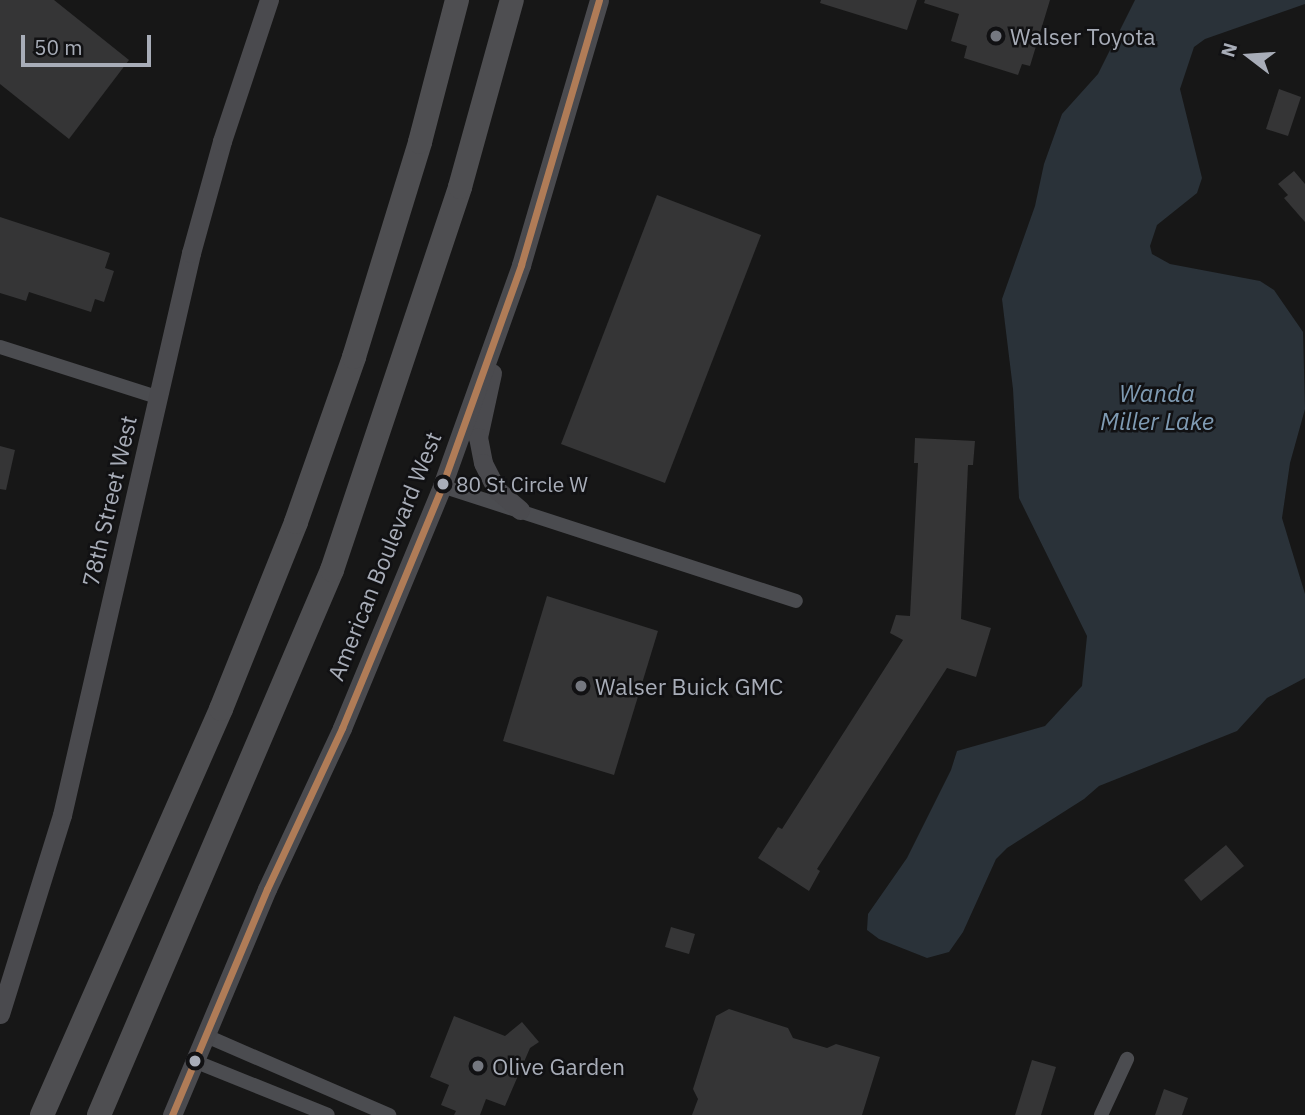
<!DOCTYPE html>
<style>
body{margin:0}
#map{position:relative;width:1305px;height:1115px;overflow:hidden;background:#171717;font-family:"IBM Plex Sans",sans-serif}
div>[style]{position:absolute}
.water>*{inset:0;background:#2a3239}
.building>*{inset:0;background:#353536}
.street>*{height:14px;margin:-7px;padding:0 7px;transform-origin:7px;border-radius:7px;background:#4b4c50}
.secondary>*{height:19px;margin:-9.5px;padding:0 9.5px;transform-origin:9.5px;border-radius:9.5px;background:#4a4a4e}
.highway>*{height:24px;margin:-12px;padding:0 12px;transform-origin:12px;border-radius:12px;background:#4e4e51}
.bus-1>*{height:7px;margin:-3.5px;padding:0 3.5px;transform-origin:3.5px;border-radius:3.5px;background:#b07c57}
.dots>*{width:19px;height:19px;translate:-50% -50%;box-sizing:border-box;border:4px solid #111113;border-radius:50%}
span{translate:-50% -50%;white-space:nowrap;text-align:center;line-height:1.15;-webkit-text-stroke:5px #111113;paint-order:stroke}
.bus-label{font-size:21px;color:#a8adb8}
.left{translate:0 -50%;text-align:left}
.poi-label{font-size:23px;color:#a8adb8}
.street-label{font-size:23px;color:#a8adb8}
.water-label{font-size:24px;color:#7f9bb3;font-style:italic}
.north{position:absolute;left:1214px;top:21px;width:70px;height:70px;-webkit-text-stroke:5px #111113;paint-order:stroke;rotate:287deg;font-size:19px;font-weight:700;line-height:28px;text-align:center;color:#a8adb8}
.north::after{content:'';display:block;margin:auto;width:24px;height:32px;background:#a8adb8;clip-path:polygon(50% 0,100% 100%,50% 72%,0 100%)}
.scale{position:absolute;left:21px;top:35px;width:130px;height:32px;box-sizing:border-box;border:4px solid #a8adb8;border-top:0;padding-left:9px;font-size:21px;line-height:24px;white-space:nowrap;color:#a8adb8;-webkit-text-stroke:5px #111113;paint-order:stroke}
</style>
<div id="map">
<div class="water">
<div style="clip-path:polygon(1135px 0,1305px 0,1305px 4px,1205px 39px,1194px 47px,1180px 89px,1202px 178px,1197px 193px,1157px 225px,1150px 246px,1152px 254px,1170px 264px,1260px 281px,1274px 290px,1303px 332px,1305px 409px,1290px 463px,1282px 518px,1305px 594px,1305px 678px,1267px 698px,1237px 731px,1099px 786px,1084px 799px,1007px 848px,996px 859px,963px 932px,949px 952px,927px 958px,879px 939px,867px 930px,868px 914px,907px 858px,951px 770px,957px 751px,1045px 726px,1082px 686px,1087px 636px,1019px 498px,1013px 389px,1002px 299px,1035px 206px,1044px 164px,1062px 114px,1098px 74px)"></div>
</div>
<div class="building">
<div style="clip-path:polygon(0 0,54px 0,129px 60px,69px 139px,0 84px)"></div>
<div style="clip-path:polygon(821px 0,917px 0,907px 30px,820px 3px)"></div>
<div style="clip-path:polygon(925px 0,1050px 0,1030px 66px,1022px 64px,1018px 75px,964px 58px,967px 46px,951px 41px,959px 14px,924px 3px)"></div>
<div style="clip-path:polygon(1279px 89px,1301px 97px,1288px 136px,1266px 129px)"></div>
<div style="clip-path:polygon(1294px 171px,1305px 184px,1305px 222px,1284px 198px,1288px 195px,1278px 184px)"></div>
<div style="clip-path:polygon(657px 195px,761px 235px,665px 483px,561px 444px)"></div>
<div style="clip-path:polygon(0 217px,110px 253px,105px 268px,114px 271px,104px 302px,95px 299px,91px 312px,29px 292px,26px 301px,0 293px)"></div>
<div style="clip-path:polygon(915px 438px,975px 441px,973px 465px,968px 465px,961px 619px,991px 628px,976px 677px,947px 668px,817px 869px,820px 871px,809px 891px,758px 858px,778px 827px,782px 829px,903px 640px,890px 633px,896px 615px,910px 616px,918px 463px,914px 463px)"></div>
<div style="clip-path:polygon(0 446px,15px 450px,6px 490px,0 489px)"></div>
<div style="clip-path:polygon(547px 596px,658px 631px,614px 775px,503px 741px)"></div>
<div style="clip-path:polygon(1226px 845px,1244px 866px,1201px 901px,1184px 880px)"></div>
<div style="clip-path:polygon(671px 927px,695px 934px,689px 954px,665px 947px)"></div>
<div style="clip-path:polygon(729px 1009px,788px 1028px,793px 1038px,827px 1048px,836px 1044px,880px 1057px,862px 1115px,692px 1115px,698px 1099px,693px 1089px,716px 1016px)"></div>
<div style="clip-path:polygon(454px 1016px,505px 1036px,522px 1022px,539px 1042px,530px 1048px,505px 1106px,486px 1099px,480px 1115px,454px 1115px,456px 1111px,441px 1105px,449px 1085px,430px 1077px)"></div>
<div style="clip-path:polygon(1032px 1060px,1056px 1067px,1041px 1115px,1015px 1115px)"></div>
<div style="clip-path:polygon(1164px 1089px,1188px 1098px,1182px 1115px,1155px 1115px)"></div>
</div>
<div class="street">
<div style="left:0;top:347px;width:165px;rotate:17.7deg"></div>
<div style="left:442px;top:486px;width:372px;rotate:18deg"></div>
<div style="left:204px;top:1035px;width:202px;rotate:23.4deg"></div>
<div style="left:194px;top:1061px;width:144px;rotate:21.9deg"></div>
<div style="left:1101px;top:1115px;width:62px;rotate:-65.1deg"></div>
</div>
<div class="secondary">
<div style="left:492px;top:373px;width:66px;rotate:102.3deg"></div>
<div style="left:478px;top:437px;width:26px;rotate:79deg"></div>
<div style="left:483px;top:463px;width:29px;rotate:63deg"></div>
<div style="left:496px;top:489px;width:32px;rotate:41deg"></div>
<div style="left:0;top:1014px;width:208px;rotate:-72.7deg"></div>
<div style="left:62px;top:815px;width:577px;rotate:-77.07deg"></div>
<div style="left:191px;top:253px;width:116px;rotate:-74.5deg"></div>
<div style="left:222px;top:141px;width:149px;rotate:-71.6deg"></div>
<div style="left:172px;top:1115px;width:245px;rotate:-67.2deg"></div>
<div style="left:267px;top:889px;width:178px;rotate:-65deg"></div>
<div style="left:342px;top:728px;width:262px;rotate:-67.5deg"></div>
<div style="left:442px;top:486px;width:235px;rotate:-70.3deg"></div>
<div style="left:521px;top:265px;width:276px;rotate:-73.6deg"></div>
</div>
<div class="highway">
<div style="left:42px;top:1115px;width:444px;rotate:-66.2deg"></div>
<div style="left:221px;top:709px;width:201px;rotate:-68.1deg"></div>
<div style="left:296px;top:522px;width:175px;rotate:-70.6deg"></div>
<div style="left:354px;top:357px;width:225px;rotate:-72.9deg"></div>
<div style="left:420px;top:142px;width:147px;rotate:-75.4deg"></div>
<div style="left:99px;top:1115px;width:593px;rotate:-66.85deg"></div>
<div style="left:332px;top:570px;width:404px;rotate:-71.5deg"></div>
<div style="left:460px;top:187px;width:194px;rotate:-74.5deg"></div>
</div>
<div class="bus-1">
<div style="left:172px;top:1115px;width:245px;rotate:-67.2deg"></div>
<div style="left:267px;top:889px;width:178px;rotate:-65deg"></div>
<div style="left:342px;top:728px;width:262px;rotate:-67.5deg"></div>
<div style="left:442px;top:486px;width:235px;rotate:-70.3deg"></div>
<div style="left:521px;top:265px;width:276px;rotate:-73.6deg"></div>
</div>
<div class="dots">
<div style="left:996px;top:36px;background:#757880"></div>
<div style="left:443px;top:484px;background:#a8adb8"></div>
<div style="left:581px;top:686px;background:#757880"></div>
<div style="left:195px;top:1061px;background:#a8adb8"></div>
<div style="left:478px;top:1066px;background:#757880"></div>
</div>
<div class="bus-label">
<span class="left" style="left:456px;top:484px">80 St Circle W</span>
</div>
<div class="poi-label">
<span class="left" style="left:1010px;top:36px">Walser Toyota</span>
<span class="left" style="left:595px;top:686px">Walser Buick GMC</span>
<span class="left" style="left:492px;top:1066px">Olive Garden</span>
</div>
<div class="street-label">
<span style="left:109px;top:501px;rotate:-77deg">78th Street West</span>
<span style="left:384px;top:556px;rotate:-68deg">American Boulevard West</span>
</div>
<div class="water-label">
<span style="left:1157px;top:408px">Wanda<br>Miller Lake</span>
</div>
<div class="north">N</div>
<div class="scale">50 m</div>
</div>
